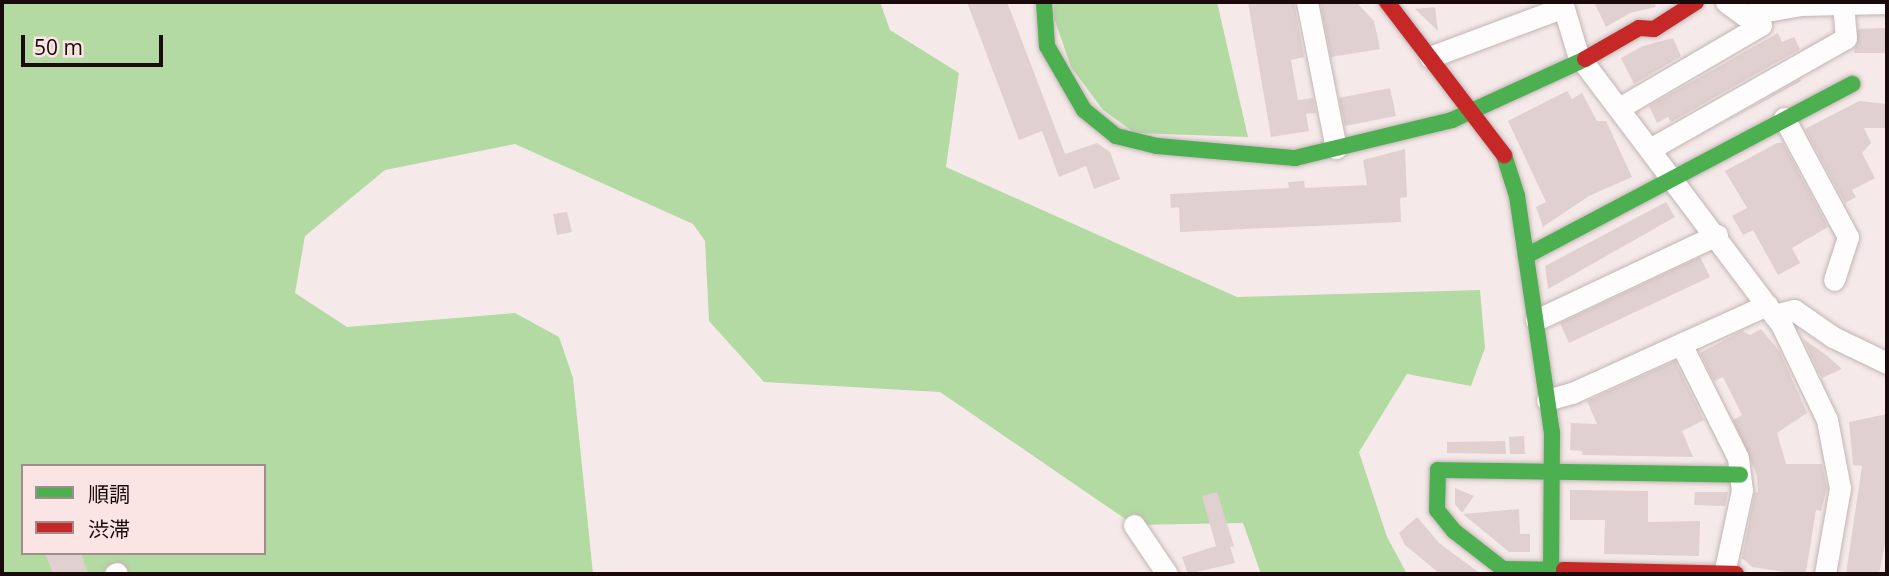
<!DOCTYPE html>
<meta charset="utf-8">
<style>
body{margin:0}
#map{position:relative;width:1889px;height:576px;overflow:hidden;background:#f5eae9;font-family:"Open Sans","Noto Sans JP",sans-serif}
div>[style]{position:absolute}
.forest>*{inset:0;background:#b3daa3}
.building>*{inset:0;background:#e0d0d0}
.roads{filter:drop-shadow(0 0 2px #c2b4b4) drop-shadow(0 0 2px #c2b4b4)}
.street>*{height:21px;margin:-10.5px;padding:0 10.5px;transform-origin:10.5px;border-radius:10.5px;background:#fefcfc}
.fast>*{height:16px;margin:-8px;padding:0 8px;transform-origin:8px;border-radius:8px;background:#4caf50}
.jam>*{height:16px;margin:-8px;padding:0 8px;transform-origin:8px;border-radius:8px;background:#c62828}
span{translate:-50% -50%;white-space:nowrap;text-align:center;line-height:1.15;-webkit-text-stroke:6px #fae5e4;paint-order:stroke}
.frame{position:absolute;inset:0;border:4px solid #1b0a0b;pointer-events:none}
.legend{position:absolute;left:21px;top:464px;width:245px;height:91px;box-sizing:border-box;background:#fae5e4;border:2px solid #a18d8d;margin:0;padding:9px 12px;list-style:none;font-size:21px;color:#1b0a0b}
.legend li{display:flex;align-items:center;gap:14px;height:35px}
.legend b{width:35px;border:2px solid #a18d8d}
.scale{position:absolute;left:21px;top:35px;width:142px;height:32px;box-sizing:border-box;border:4px solid #1b0a0b;border-top:0;padding-left:9px;font-size:21px;line-height:24px;white-space:nowrap;color:#1b0a0b;-webkit-text-stroke:5px #fae5e4;paint-order:stroke}
</style>
<div id="map">
<div class="forest">
<div style="clip-path:polygon(evenodd,2px 2px,880px 2px,890px 30px,959px 73px,946px 167px,1237px 297px,1480px 290px,1485px 348px,1471px 386px,1407px 374px,1359px 452px,1387px 537px,1407px 574px,1261px 574px,1243px 523px,1134px 525px,940px 392px,764px 382px,709px 321px,705px 241px,693px 224px,515px 144px,385px 170px,305px 236px,295px 293px,347px 327px,515px 313px,559px 337px,573px 378px,593px 574px,2px 574px,2px 2px,23px 466px,264px 466px,264px 553px,23px 553px,23px 466px)"></div>
<div style="clip-path:polygon(1055px 2px,1217px 2px,1248px 137px,1135px 133px,1103px 110px,1071px 67px,1053px 15px)"></div>
</div>
<div class="building">
<div style="clip-path:polygon(967px 2px,1007px 2px,1065px 154px,1097px 143px,1110px 152px,1120px 179px,1094px 189px,1086px 166px,1059px 177px,1042px 131px,1019px 140px)"></div>
<div style="clip-path:polygon(1248px 2px,1294px 2px,1304px 57px,1291px 60px,1298px 100px,1313px 98px,1316px 113px,1306px 114px,1309px 131px,1271px 137px)"></div>
<div style="clip-path:polygon(1320px 2px,1356px 2px,1374px 21px,1380px 49px,1331px 57px)"></div>
<div style="clip-path:polygon(1594px 2px,1654px 2px,1656px 7px,1630px 13px,1606px 27px)"></div>
<div style="clip-path:polygon(1435px 7px,1438px 31px,1415px 9px)"></div>
<div style="clip-path:polygon(1887px 28px,1887px 53px,1854px 53px,1858px 29px)"></div>
<div style="clip-path:polygon(1778px 33px,1782px 42px,1794px 37px,1800px 49px,1671px 122px,1668px 117px,1657px 123px,1649px 106px)"></div>
<div style="clip-path:polygon(1673px 38px,1681px 56px,1634px 84px,1621px 58px,1643px 46px)"></div>
<div style="clip-path:polygon(1800px 79px,1801px 81px,1722px 124px)"></div>
<div style="clip-path:polygon(1390px 88px,1396px 116px,1345px 126px,1339px 98px)"></div>
<div style="clip-path:polygon(1567px 91px,1572px 99px,1582px 93px,1597px 121px,1606px 121px,1632px 177px,1589px 196px,1543px 227px,1536px 207px,1546px 202px,1508px 121px)"></div>
<div style="clip-path:polygon(1859px 101px,1887px 104px,1887px 128px,1864px 128px,1871px 143px,1862px 153px,1875px 178px,1852px 190px,1856px 197px,1845px 203px,1805px 129px)"></div>
<div style="clip-path:polygon(1777px 143px,1783px 143px,1828px 227px,1792px 248px,1800px 263px,1778px 275px,1753px 230px,1743px 235px,1732px 216px,1747px 208px,1725px 171px)"></div>
<div style="clip-path:polygon(1405px 149px,1407px 197px,1400px 198px,1401px 222px,1180px 232px,1179px 207px,1171px 208px,1170px 194px,1289px 188px,1288px 182px,1304px 181px,1305px 188px,1367px 185px,1363px 160px)"></div>
<div style="clip-path:polygon(1666px 202px,1675px 217px,1548px 289px,1545px 266px)"></div>
<div style="clip-path:polygon(567px 212px,572px 232px,557px 235px,553px 214px)"></div>
<div style="clip-path:polygon(1700px 257px,1710px 277px,1569px 343px,1560px 323px)"></div>
<div style="clip-path:polygon(1761px 329px,1780px 352px,1807px 413px,1777px 433px,1786px 464px,1822px 464px,1827px 488px,1821px 511px,1816px 510px,1806px 572px,1798px 574px,1752px 567px,1742px 558px,1755px 492px,1758px 493px,1757px 475px,1733px 420px,1742px 415px,1723px 377px,1714px 381px,1700px 353px,1742px 331px,1750px 335px)"></div>
<div style="clip-path:polygon(1803px 339px,1825px 354px,1842px 369px,1822px 378px)"></div>
<div style="clip-path:polygon(1675px 361px,1704px 420px,1682px 431px,1693px 457px,1582px 455px,1582px 451px,1570px 450px,1571px 423px,1597px 424px,1587px 401px)"></div>
<div style="clip-path:polygon(1887px 414px,1887px 535px,1879px 574px,1846px 574px,1862px 466px,1853px 465px,1849px 422px)"></div>
<div style="clip-path:polygon(1524px 436px,1525px 454px,1510px 454px,1509px 437px)"></div>
<div style="clip-path:polygon(1505px 441px,1506px 454px,1447px 453px,1447px 442px)"></div>
<div style="clip-path:polygon(1455px 488px,1474px 496px,1462px 513px,1455px 504px)"></div>
<div style="clip-path:polygon(1570px 490px,1648px 491px,1648px 522px,1700px 521px,1699px 556px,1604px 554px,1605px 520px,1570px 520px)"></div>
<div style="clip-path:polygon(1217px 492px,1234px 546px,1230px 547px,1235px 563px,1188px 574px,1182px 557px,1216px 546px,1202px 496px)"></div>
<div style="clip-path:polygon(1695px 492px,1728px 492px,1725px 506px,1694px 505px)"></div>
<div style="clip-path:polygon(1519px 509px,1520px 534px,1530px 534px,1530px 552px,1509px 552px,1463px 514px)"></div>
<div style="clip-path:polygon(1417px 517px,1439px 543px,1481px 574px,1440px 574px,1405px 545px,1399px 533px)"></div>
<div style="clip-path:polygon(45px 553px,81px 553px,88px 574px,53px 574px)"></div>
</div>
<div class="roads">
<div class="street">
<div style="left:1307px;top:2px;width:149px;rotate:78.8deg"></div>
<div style="left:1562px;top:2px;width:55px;rotate:73.2deg"></div>
<div style="left:1578px;top:55px;width:339px;rotate:53deg"></div>
<div style="left:1782px;top:326px;width:104px;rotate:64.4deg"></div>
<div style="left:1827px;top:420px;width:69px;rotate:79.2deg"></div>
<div style="left:1840px;top:488px;width:87px;rotate:99.9deg"></div>
<div style="left:1726px;top:2px;width:22px;rotate:36deg"></div>
<div style="left:1744px;top:15px;width:58px;rotate:-10deg"></div>
<div style="left:1801px;top:5px;width:86px;rotate:-1.3deg"></div>
<div style="left:1430px;top:57px;width:140px;rotate:-20.5deg"></div>
<div style="left:1619px;top:108px;width:164px;rotate:-30.3deg"></div>
<div style="left:1761px;top:25px;width:12px;rotate:-104deg"></div>
<div style="left:1784px;top:118px;width:135px;rotate:61.7deg"></div>
<div style="left:1848px;top:237px;width:45px;rotate:108deg"></div>
<div style="left:1650px;top:149px;width:225px;rotate:-29.5deg"></div>
<div style="left:1846px;top:38px;width:34px;rotate:-95deg"></div>
<div style="left:1774px;top:315px;width:21px;rotate:-14deg"></div>
<div style="left:1794px;top:310px;width:47px;rotate:34.7deg"></div>
<div style="left:1833px;top:337px;width:60px;rotate:25.7deg"></div>
<div style="left:1536px;top:320px;width:200px;rotate:-25.2deg"></div>
<div style="left:1681px;top:344px;width:127px;rotate:63.4deg"></div>
<div style="left:1738px;top:458px;width:32px;rotate:83deg"></div>
<div style="left:1742px;top:490px;width:86px;rotate:102.1deg"></div>
<div style="left:1547px;top:400px;width:26px;rotate:-16deg"></div>
<div style="left:1572px;top:393px;width:214px;rotate:-24.3deg"></div>
<div style="left:1134px;top:525px;width:59px;rotate:56deg"></div>
<div style="left:115px;top:574px;width:2px;rotate:-27deg"></div>
</div>
<div class="fast">
<div style="left:1044px;top:2px;width:44px;rotate:86.1deg"></div>
<div style="left:1047px;top:46px;width:74px;rotate:60deg"></div>
<div style="left:1084px;top:110px;width:41px;rotate:39.1deg"></div>
<div style="left:1116px;top:136px;width:42px;rotate:13.7deg"></div>
<div style="left:1157px;top:146px;width:139px;rotate:5deg"></div>
<div style="left:1295px;top:158px;width:162px;rotate:-13.6deg"></div>
<div style="left:1452px;top:120px;width:146px;rotate:-24.6deg"></div>
<div style="left:1504px;top:155px;width:43px;rotate:72.4deg"></div>
<div style="left:1517px;top:196px;width:239px;rotate:81.6deg"></div>
<div style="left:1552px;top:432px;width:142px;rotate:90.4deg"></div>
<div style="left:1526px;top:256px;width:369px;rotate:-27.8deg"></div>
<div style="left:1564px;top:570px;width:61px;rotate:-179.1deg"></div>
<div style="left:1503px;top:569px;width:62px;rotate:-142.2deg"></div>
<div style="left:1454px;top:531px;width:27px;rotate:-129deg"></div>
<div style="left:1437px;top:510px;width:40px;rotate:-88.6deg"></div>
<div style="left:1438px;top:470px;width:302px;rotate:0.9deg"></div>
</div>
<div class="jam">
<div style="left:1387px;top:2px;width:193px;rotate:52.6deg"></div>
<div style="left:1585px;top:59px;width:62px;rotate:-29.9deg"></div>
<div style="left:1639px;top:28px;width:15px;rotate:4deg"></div>
<div style="left:1654px;top:29px;width:50px;rotate:-32.7deg"></div>
<div style="left:1564px;top:570px;width:172px;rotate:1.3deg"></div>
</div>
</div>
<div class="frame"></div>
<ul class="legend">
<li><b style="height:9px;background:#4caf50"></b>順調</li>
<li><b style="height:9px;background:#c62828"></b>渋滞</li>
</ul>
<div class="scale">50 m</div>
</div>
